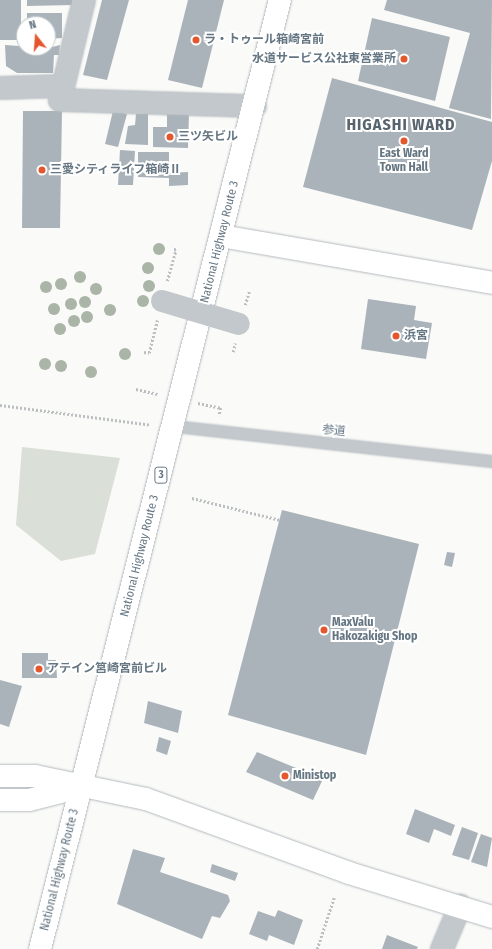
<!DOCTYPE html>
<meta charset="utf-8">
<style>
body{margin:0}
#map{position:relative;width:492px;height:949px;overflow:hidden;background:#fafaf8;font-family:"Fira Sans Condensed","Noto Sans JP",sans-serif}
div>[style]{position:absolute}
.green>*{inset:0;background:#dadfd7}
.building>*{inset:0;background:#aab3b9}
.path>*{height:2.5px;margin-top:-1.25px;transform-origin:0;background:repeating-linear-gradient(90deg,#bbbfc2 0 2px,transparent 0 4px)}
.roads{filter:drop-shadow(0 0 1px #b3babf) drop-shadow(0 0 1px #b3babf)}
.lane>*{height:11px;margin:-5.5px;padding:0 5.5px;transform-origin:5.5px;border-radius:5.5px;background:#c3c8cc}
.street>*{height:22px;margin:-11px;padding:0 11px;transform-origin:11px;border-radius:11px;background:#c3c8cc}
.secondary>*{height:22px;margin:-11px;padding:0 11px;transform-origin:11px;border-radius:11px;background:#fff}
.highway>*{height:22px;margin:-11px;padding:0 11px;transform-origin:11px;border-radius:11px;background:#fff}
.street-bridge>*{height:22px;margin:-11px;padding:0 11px;transform-origin:11px;border-radius:11px;background:#c3c8cc}
.trees>*{width:12px;height:12px;margin:-6px;border-radius:50%;background:#aab4a7}
.dots>*{width:11px;height:11px;translate:-50% -50%;box-sizing:border-box;border:2px solid #fff;border-radius:50%}
span{translate:-50% -50%;white-space:nowrap;text-align:center;line-height:1.15;-webkit-text-stroke:4px #fff;paint-order:stroke}
.shield-label span{padding:1px 3px;background:#fff;border:1px solid;border-radius:3px;-webkit-text-stroke-width:0}
.shield-label{font-size:11px;color:#657683;font-weight:700}
.poi-label{font-size:12px;color:#657683;font-weight:700}
.left{translate:0 -50%;text-align:left}
.right{translate:-100% -50%;text-align:right}
.street-label{font-size:12px;color:#657683}
.district-label{font-size:16px;color:#57646e;font-weight:700;letter-spacing:1px}
.north{position:absolute;left:16px;top:16px;width:40px;height:40px;box-sizing:border-box;background:#fff;border:1px solid #c1c8cd;border-radius:50%;rotate:343deg;font-size:11px;font-weight:700;line-height:16px;text-align:center;color:#657683}
.north::after{content:'';display:block;margin:auto;width:14px;height:18px;background:#e4572e;clip-path:polygon(50% 0,100% 100%,50% 72%,0 100%)}
</style>
<div id="map">
<div class="green">
<div style="clip-path:polygon(22px 447px,120px 458px,95px 554px,61px 561px,16px 525px)"></div>
</div>
<div class="building">
<div style="clip-path:polygon(0 0,21px 0,21px 40px,0 40px)"></div>
<div style="clip-path:polygon(27px 0,72px 0,73px 5px,27px 6px)"></div>
<div style="clip-path:polygon(102px 0,129px 0,107px 80px,83px 75px)"></div>
<div style="clip-path:polygon(188px 0,224px 0,202px 88px,168px 80px)"></div>
<div style="clip-path:polygon(387px 0,492px 0,491px 119px,449px 108px,470px 33px,384px 10px)"></div>
<div style="clip-path:polygon(27px 13px,62px 13px,62px 38px,48px 39px,48px 24px,27px 24px)"></div>
<div style="clip-path:polygon(372px 18px,450px 37px,435px 101px,358px 81px)"></div>
<div style="clip-path:polygon(5px 45px,48px 48px,60px 45px,59px 55px,54px 55px,53px 73px,17px 73px,6px 66px)"></div>
<div style="clip-path:polygon(332px 78px,492px 122px,492px 161px,472px 230px,303px 187px)"></div>
<div style="clip-path:polygon(23px 111px,62px 111px,60px 228px,22px 228px)"></div>
<div style="clip-path:polygon(113px 111px,127px 114px,118px 147px,105px 144px)"></div>
<div style="clip-path:polygon(167px 113px,189px 113px,188px 148px,153px 147px,153px 127px,167px 127px)"></div>
<div style="clip-path:polygon(136px 114px,148px 114px,148px 145px,125px 144px,128px 126px,135px 125px)"></div>
<div style="clip-path:polygon(120px 150px,135px 151px,133px 185px,118px 185px)"></div>
<div style="clip-path:polygon(138px 152px,169px 152px,169px 173px,188px 172px,188px 185px,169px 186px,169px 178px,138px 177px)"></div>
<div style="clip-path:polygon(368px 299px,416px 306px,414px 320px,432px 323px,426px 359px,361px 349px)"></div>
<div style="clip-path:polygon(282px 510px,419px 544px,366px 755px,228px 715px)"></div>
<div style="clip-path:polygon(447px 552px,455px 553px,452px 567px,444px 565px)"></div>
<div style="clip-path:polygon(22px 653px,48px 653px,48px 660px,56px 660px,57px 678px,22px 678px)"></div>
<div style="clip-path:polygon(0 680px,22px 686px,9px 727px,0 724px)"></div>
<div style="clip-path:polygon(148px 701px,182px 711px,178px 733px,144px 723px)"></div>
<div style="clip-path:polygon(159px 737px,171px 741px,167px 755px,156px 751px)"></div>
<div style="clip-path:polygon(257px 752px,323px 779px,313px 800px,246px 772px)"></div>
<div style="clip-path:polygon(415px 809px,455px 825px,451px 836px,434px 829px,429px 843px,406px 834px)"></div>
<div style="clip-path:polygon(462px 827px,478px 833px,469px 860px,452px 855px)"></div>
<div style="clip-path:polygon(481px 834px,492px 838px,487px 867px,471px 862px)"></div>
<div style="clip-path:polygon(133px 849px,165px 858px,160px 872px,228px 895px,230px 901px,220px 918px,212px 916px,202px 939px,117px 904px)"></div>
<div style="clip-path:polygon(212px 864px,238px 873px,235px 881px,210px 872px)"></div>
<div style="clip-path:polygon(278px 910px,303px 920px,294px 945px,269px 935px,267px 941px,249px 934px,258px 911px,275px 917px)"></div>
<div style="clip-path:polygon(387px 935px,418px 947px,417px 949px,382px 949px)"></div>
</div>
<div class="path">
<div style="left:167px;top:281px;width:32px;rotate:-74deg"></div>
<div style="left:176px;top:250px;width:4px;rotate:-166deg"></div>
<div style="left:245px;top:305px;width:14px;rotate:-73deg"></div>
<div style="left:144px;top:352px;width:5px;rotate:11deg"></div>
<div style="left:149px;top:353px;width:34px;rotate:-76deg"></div>
<div style="left:233px;top:352px;width:9px;rotate:-77deg"></div>
<div style="left:136px;top:389px;width:23px;rotate:13deg"></div>
<div style="left:198px;top:403px;width:24px;rotate:12deg"></div>
<div style="left:221px;top:408px;width:8px;rotate:104deg"></div>
<div style="left:0;top:405px;width:152px;rotate:7.5deg"></div>
<div style="left:192px;top:498px;width:91px;rotate:14deg"></div>
<div style="left:317px;top:949px;width:54px;rotate:-71.6deg"></div>
</div>
<div class="roads">
<div class="lane">
<div style="left:174px;top:426px;width:320px;rotate:6.3deg"></div>
</div>
<div class="street">
<div style="left:84px;top:0;width:103px;rotate:103.5deg"></div>
<div style="left:60px;top:100px;width:195px;rotate:1.8deg"></div>
<div style="left:0;top:88px;width:62px;rotate:-1.8deg"></div>
<div style="left:442px;top:949px;width:47px;rotate:-67.3deg"></div>
</div>
<div class="secondary">
<div style="left:221px;top:236px;width:275px;rotate:9.8deg"></div>
<div style="left:0;top:776px;width:35px"></div>
<div style="left:35px;top:776px;width:113px;rotate:11.7deg"></div>
<div style="left:146px;top:799px;width:216px;rotate:20deg"></div>
<div style="left:349px;top:873px;width:150px;rotate:17.1deg"></div>
<div style="left:0;top:800px;width:29px"></div>
<div style="left:29px;top:800px;width:49px;rotate:-14deg"></div>
</div>
<div class="highway">
<div style="left:40px;top:949px;width:979px;rotate:-75.81deg"></div>
</div>
</div>
<div class="street-bridge">
<div style="left:162px;top:301px;width:80px;rotate:16.6deg"></div>
</div>
<div class="trees">
<div style="left:159px;top:249px"></div>
<div style="left:148px;top:268px"></div>
<div style="left:80px;top:277px"></div>
<div style="left:61px;top:284px"></div>
<div style="left:149px;top:286px"></div>
<div style="left:46px;top:287px"></div>
<div style="left:96px;top:289px"></div>
<div style="left:143px;top:301px"></div>
<div style="left:85px;top:302px"></div>
<div style="left:71px;top:304px"></div>
<div style="left:54px;top:309px"></div>
<div style="left:110px;top:310px"></div>
<div style="left:87px;top:317px"></div>
<div style="left:74px;top:321px"></div>
<div style="left:60px;top:329px"></div>
<div style="left:125px;top:354px"></div>
<div style="left:45px;top:364px"></div>
<div style="left:61px;top:366px"></div>
<div style="left:91px;top:372px"></div>
</div>
<div class="dots">
<div style="left:196px;top:40px;background:#e4572e"></div>
<div style="left:404px;top:59px;background:#e4572e"></div>
<div style="left:170px;top:137px;background:#e4572e"></div>
<div style="left:404px;top:141px;background:#e4572e"></div>
<div style="left:42px;top:170px;background:#e4572e"></div>
<div style="left:396px;top:336px;background:#e4572e"></div>
<div style="left:324px;top:630px;background:#e4572e"></div>
<div style="left:39px;top:669px;background:#e4572e"></div>
<div style="left:285px;top:776px;background:#e4572e"></div>
</div>
<div class="shield-label">
<span style="left:161px;top:475px">3</span>
</div>
<div class="poi-label">
<span class="left" style="left:204px;top:40px">ラ・トゥール箱崎宮前</span>
<span class="right" style="left:396px;top:59px">水道サービス公社東営業所</span>
<span class="left" style="left:178px;top:137px">三ツ矢ビル</span>
<span style="left:404px;top:161px">East Ward<br>Town Hall</span>
<span class="left" style="left:50px;top:170px">三愛シティライフ箱崎Ⅱ</span>
<span class="left" style="left:404px;top:336px">浜宮</span>
<span class="left" style="left:332px;top:630px">MaxValu<br>Hakozakigu Shop</span>
<span class="left" style="left:47px;top:669px">アテイン筥崎宮前ビル</span>
<span class="left" style="left:293px;top:776px">Ministop</span>
</div>
<div class="street-label">
<span style="left:220px;top:242px;rotate:-76deg">National Highway Route 3</span>
<span style="left:334px;top:431px;rotate:6deg">参道</span>
<span style="left:140px;top:556px;rotate:-76deg">National Highway Route 3</span>
<span style="left:60px;top:870px;rotate:-76deg">National Highway Route 3</span>
</div>
<div class="district-label">
<span style="left:401px;top:125px">HIGASHI WARD</span>
</div>
<div class="north">N</div>
</div>
